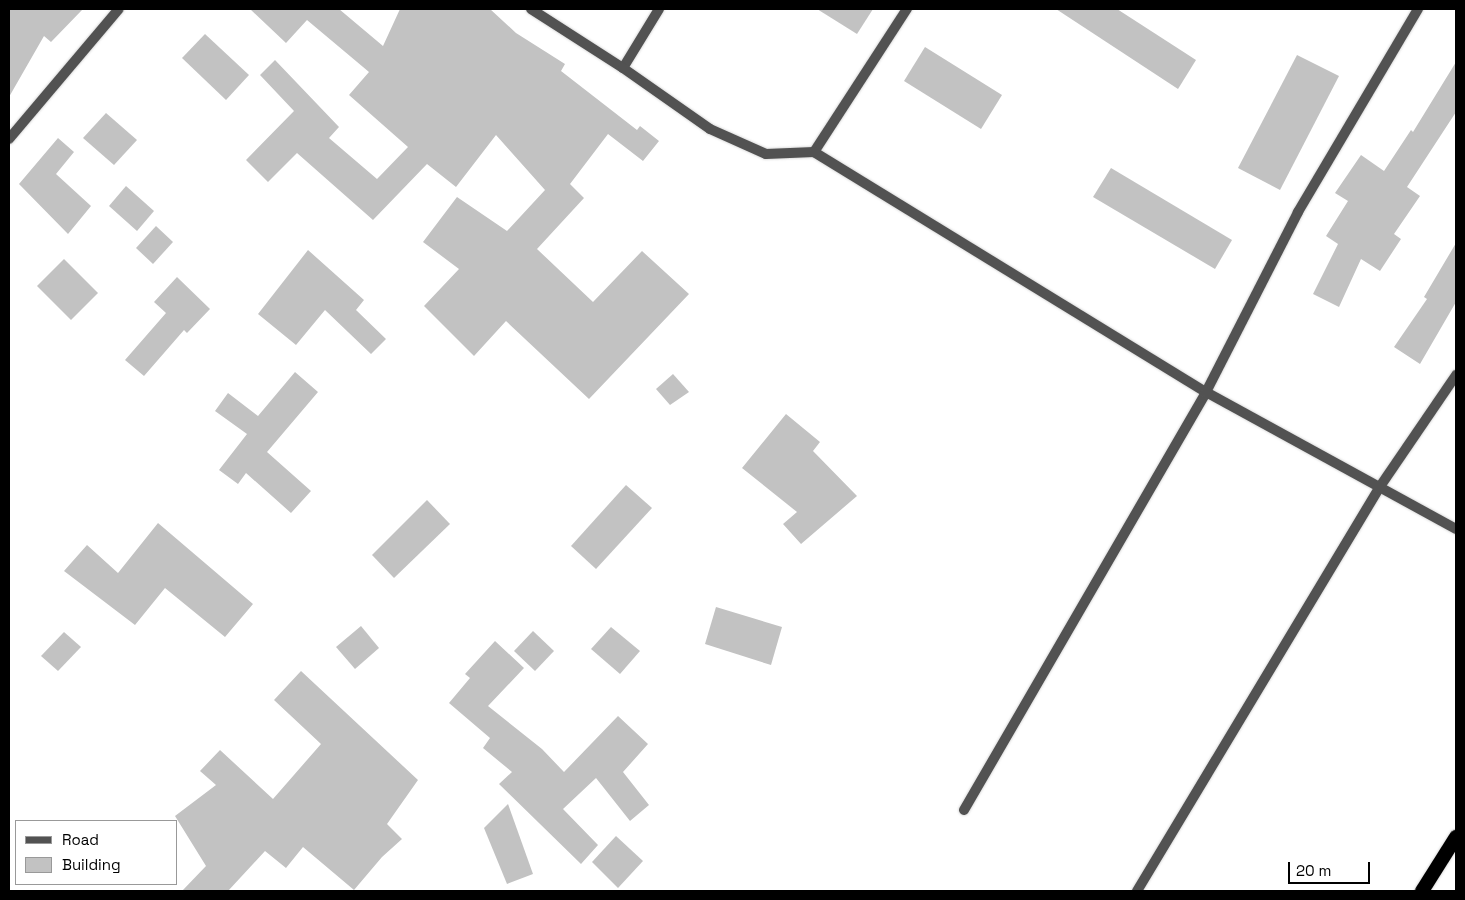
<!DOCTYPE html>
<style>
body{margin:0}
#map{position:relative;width:1465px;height:900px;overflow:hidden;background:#fff;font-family:"Space Grotesk",sans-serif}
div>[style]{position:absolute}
.building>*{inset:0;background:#c2c2c2}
.roads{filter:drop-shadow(0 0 1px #dbdbdb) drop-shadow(0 0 1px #dbdbdb)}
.minor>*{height:10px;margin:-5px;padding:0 5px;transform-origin:5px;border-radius:5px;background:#525252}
.tertiary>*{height:10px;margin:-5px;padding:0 5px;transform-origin:5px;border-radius:5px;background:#525252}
.trunk>*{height:14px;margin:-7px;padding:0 7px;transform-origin:7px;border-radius:7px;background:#000}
span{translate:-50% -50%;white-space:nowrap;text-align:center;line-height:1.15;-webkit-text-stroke:5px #fff;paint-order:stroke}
.frame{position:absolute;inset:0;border:10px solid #000;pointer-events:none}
.legend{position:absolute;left:15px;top:820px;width:162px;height:65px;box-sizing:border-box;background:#fff;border:1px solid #999;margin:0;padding:6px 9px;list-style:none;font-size:15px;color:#000}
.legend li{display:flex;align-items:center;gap:10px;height:25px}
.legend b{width:25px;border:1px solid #999}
.scale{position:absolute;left:1288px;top:862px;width:82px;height:22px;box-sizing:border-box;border:2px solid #000;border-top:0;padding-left:6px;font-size:15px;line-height:18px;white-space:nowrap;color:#000;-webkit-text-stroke:4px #fff;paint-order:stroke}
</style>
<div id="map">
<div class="building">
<div style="clip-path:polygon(9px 9px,83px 9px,51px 42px,44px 36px,9px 97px)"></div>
<div style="clip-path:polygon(250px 9px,339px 9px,383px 46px,400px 9px,490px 9px,516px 33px,565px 64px,561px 71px,637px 130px,640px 126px,659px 141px,643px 161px,608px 134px,570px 184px,584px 198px,537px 249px,593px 302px,642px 251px,689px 294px,589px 399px,506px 321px,474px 356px,424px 306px,459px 269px,423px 242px,457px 197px,507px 231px,545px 190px,496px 135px,456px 187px,427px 164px,373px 220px,297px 153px,268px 182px,246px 160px,294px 111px,260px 75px,275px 60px,339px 127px,329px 138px,377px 179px,408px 147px,349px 95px,369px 72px,307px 20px,286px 43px)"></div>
<div style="clip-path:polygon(817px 9px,873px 9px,857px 34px)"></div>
<div style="clip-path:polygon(1056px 9px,1117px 9px,1196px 60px,1178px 89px)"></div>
<div style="clip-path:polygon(205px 34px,249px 75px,226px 100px,182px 58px)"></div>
<div style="clip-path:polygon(925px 47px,1002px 95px,981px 129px,904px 81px)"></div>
<div style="clip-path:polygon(1297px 55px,1339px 76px,1280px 190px,1238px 168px)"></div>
<div style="clip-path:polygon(1456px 62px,1456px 112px,1407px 187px,1420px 196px,1394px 234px,1401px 239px,1380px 271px,1361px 259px,1339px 307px,1313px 294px,1338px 244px,1326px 236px,1348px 201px,1335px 193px,1361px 155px,1384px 171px,1411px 130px,1413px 132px)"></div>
<div style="clip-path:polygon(106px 113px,137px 140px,114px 165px,83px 138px)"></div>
<div style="clip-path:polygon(58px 138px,74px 152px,56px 174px,91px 206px,68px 234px,19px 184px)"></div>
<div style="clip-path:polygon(1111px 168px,1232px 240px,1215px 269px,1093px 197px)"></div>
<div style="clip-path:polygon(126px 186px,154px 211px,137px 231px,109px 206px)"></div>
<div style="clip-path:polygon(156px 226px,173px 242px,153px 264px,136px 248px)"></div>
<div style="clip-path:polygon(1456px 243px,1456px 302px,1420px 364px,1394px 347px,1427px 299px,1424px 297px)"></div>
<div style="clip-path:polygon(308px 250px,364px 300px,356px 310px,386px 339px,371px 354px,325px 310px,296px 345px,258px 314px)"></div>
<div style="clip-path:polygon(64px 259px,98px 293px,71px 320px,37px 286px)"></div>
<div style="clip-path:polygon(177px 277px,210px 309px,187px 333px,184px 330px,144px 376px,125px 360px,166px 313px,154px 302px)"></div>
<div style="clip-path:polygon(295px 372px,318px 392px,267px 452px,311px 491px,291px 513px,246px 473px,238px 484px,219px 470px,247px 434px,215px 411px,228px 393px,258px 416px)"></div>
<div style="clip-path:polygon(673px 374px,689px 392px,670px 405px,656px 389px)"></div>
<div style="clip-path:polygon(786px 414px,820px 442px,813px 451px,857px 496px,801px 544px,783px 524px,797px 512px,742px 468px)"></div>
<div style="clip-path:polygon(626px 485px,652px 508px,596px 569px,571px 546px)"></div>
<div style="clip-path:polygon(427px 500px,450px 524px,394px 578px,372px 555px)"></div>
<div style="clip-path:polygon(158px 523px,253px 604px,225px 637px,165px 588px,135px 625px,64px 571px,87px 545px,118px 573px)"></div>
<div style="clip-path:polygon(716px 607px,782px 627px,771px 665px,705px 644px)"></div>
<div style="clip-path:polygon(361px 626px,379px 648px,355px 669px,336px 647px)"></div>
<div style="clip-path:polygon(611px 627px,640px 651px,620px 674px,591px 649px)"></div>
<div style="clip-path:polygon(533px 631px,554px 651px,535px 671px,514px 651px)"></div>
<div style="clip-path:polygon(64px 632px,81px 647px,58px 671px,41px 656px)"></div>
<div style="clip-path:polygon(495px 641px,524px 668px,488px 706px,542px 749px,564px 772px,618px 716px,648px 744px,623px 772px,649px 805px,630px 821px,596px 778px,563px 809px,598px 845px,581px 864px,499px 784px,512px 772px,483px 748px,490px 738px,449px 703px,470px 678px,465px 674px)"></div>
<div style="clip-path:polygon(301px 671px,418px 780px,387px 824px,402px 839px,382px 857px,354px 890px,303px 847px,286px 868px,265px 851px,228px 891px,182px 891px,206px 866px,175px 816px,216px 785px,200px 771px,220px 750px,273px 799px,321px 744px,274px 700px)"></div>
<div style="clip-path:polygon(508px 804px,533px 874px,507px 884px,484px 828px)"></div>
<div style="clip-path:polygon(616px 836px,643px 861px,618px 888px,592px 862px)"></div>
</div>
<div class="roads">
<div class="minor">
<div style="left:623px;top:68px;width:69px;rotate:-58.6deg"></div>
<div style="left:9px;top:139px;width:170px;rotate:-49.8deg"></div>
<div style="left:814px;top:152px;width:171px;rotate:-57deg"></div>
<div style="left:964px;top:810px;width:483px;rotate:-59.9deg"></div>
<div style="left:1206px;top:392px;width:202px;rotate:-62.9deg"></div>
<div style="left:1298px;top:212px;width:236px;rotate:-59.4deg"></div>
<div style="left:1137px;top:891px;width:470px;rotate:-59deg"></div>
<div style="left:1379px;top:488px;width:137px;rotate:-55.7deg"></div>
</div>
<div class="tertiary">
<div style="left:531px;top:9px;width:109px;rotate:32.7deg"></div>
<div style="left:623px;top:68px;width:106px;rotate:35deg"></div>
<div style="left:710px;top:129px;width:61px;rotate:24.1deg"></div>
<div style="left:766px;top:154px;width:48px;rotate:-2.4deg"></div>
<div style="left:814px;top:152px;width:460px;rotate:31.5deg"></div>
<div style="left:1206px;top:392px;width:285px;rotate:28.7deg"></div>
</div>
<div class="trunk">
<div style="left:1422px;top:891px;width:64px;rotate:-57.8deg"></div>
</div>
</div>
<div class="frame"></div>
<ul class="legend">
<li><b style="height:6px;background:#525252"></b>Road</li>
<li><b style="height:14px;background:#c2c2c2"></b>Building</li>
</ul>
<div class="scale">20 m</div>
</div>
